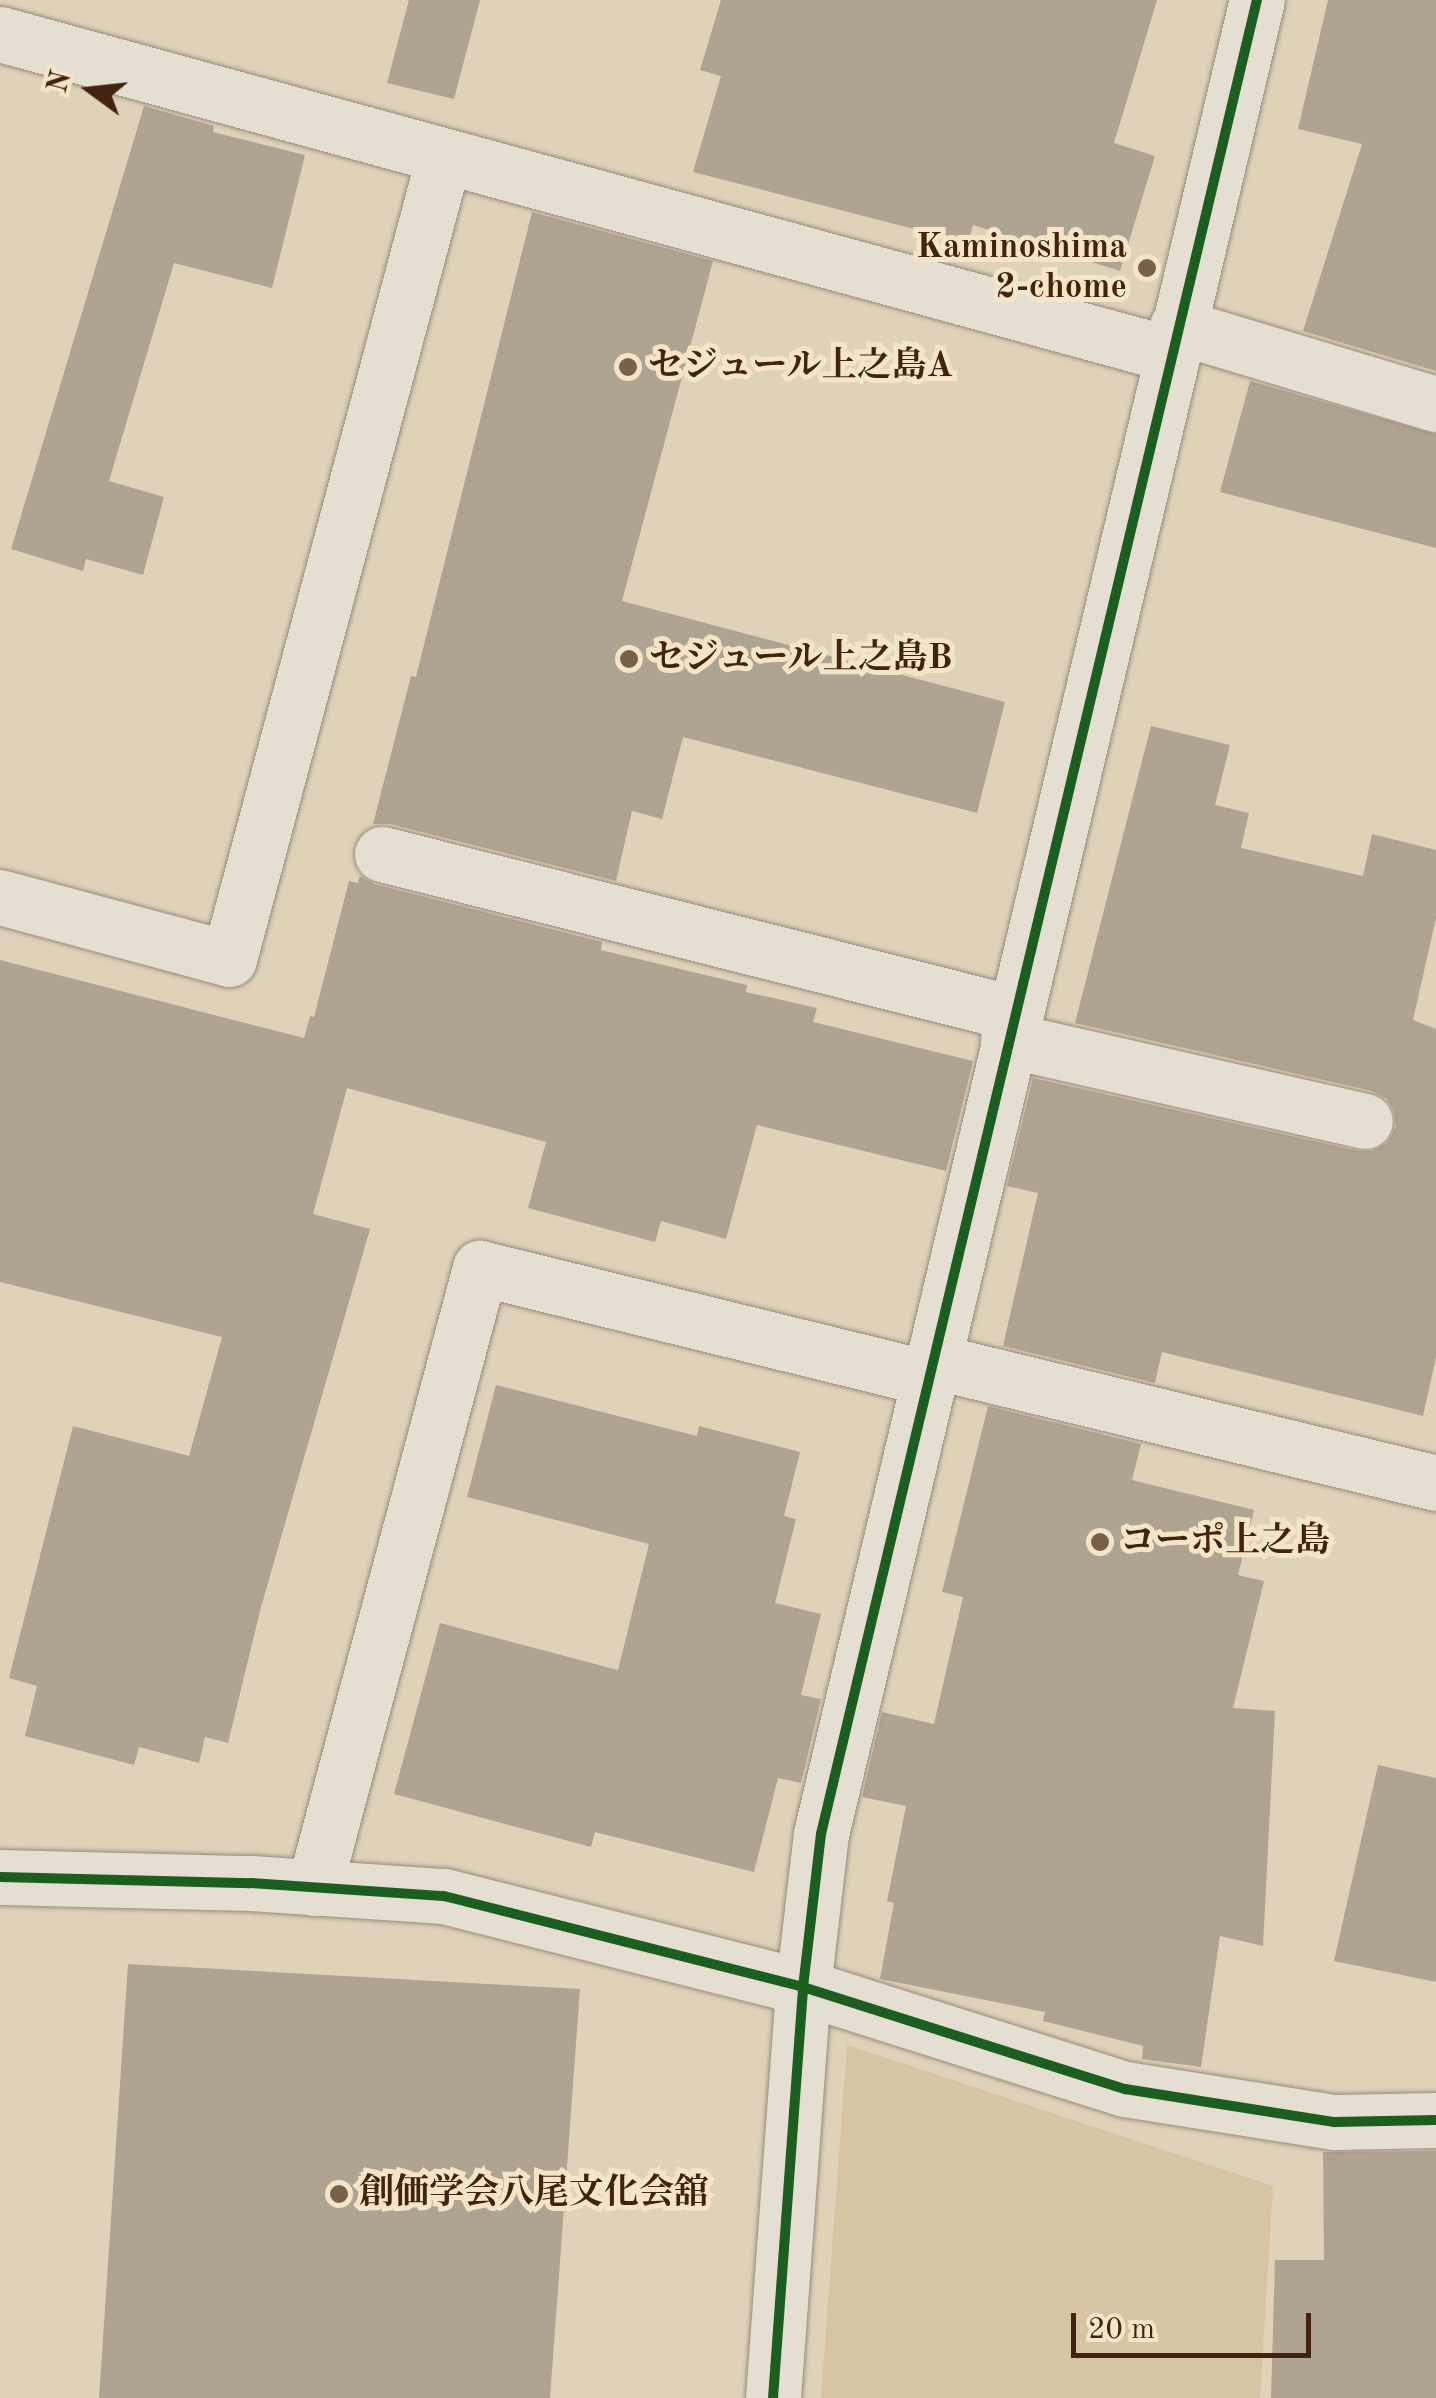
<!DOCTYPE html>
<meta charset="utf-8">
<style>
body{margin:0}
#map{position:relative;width:1436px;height:2398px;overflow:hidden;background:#dfd2b9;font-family:"Old Standard TT","Noto Serif JP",serif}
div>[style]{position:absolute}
.green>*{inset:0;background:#d7c4a2}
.building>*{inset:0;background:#afa492}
.roads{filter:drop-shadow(0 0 2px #968b7b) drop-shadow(0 0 2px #968b7b)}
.minor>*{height:55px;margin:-27.5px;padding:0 27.5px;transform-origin:27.5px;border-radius:27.5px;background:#e5ded2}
.cycleway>*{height:10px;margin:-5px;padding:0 5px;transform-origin:5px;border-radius:5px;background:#1b5e20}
.dots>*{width:28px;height:28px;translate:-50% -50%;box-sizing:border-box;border:5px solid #f4e5c8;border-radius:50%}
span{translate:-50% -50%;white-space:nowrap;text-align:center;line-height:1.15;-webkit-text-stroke:10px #f4e5c8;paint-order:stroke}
.poi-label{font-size:35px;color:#422310;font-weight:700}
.right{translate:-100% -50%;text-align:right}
.left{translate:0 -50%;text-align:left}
.north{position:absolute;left:40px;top:40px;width:100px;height:100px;-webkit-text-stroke:8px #f4e5c8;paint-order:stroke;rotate:285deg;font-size:28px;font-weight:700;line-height:40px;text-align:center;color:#422310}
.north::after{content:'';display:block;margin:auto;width:35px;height:45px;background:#422310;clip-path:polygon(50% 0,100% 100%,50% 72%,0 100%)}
.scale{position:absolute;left:1071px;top:2313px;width:240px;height:45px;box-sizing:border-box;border:5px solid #422310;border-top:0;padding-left:12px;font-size:30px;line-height:35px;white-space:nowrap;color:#422310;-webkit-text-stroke:8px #f4e5c8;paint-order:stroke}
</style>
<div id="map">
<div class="green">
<div style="clip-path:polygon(847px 2045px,1273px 2186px,1260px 2398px,821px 2398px)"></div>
</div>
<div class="building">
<div style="clip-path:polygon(409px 0,480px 0,454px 99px,387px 83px)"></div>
<div style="clip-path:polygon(721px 0,1157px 0,1114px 143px,1155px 156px,1120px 271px,973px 225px,968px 243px,693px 172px,721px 76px,700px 70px)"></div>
<div style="clip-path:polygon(1328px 0,1436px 0,1436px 371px,1303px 331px,1362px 144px,1298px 129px)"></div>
<div style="clip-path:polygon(144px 106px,214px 126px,213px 132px,305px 155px,272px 288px,174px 263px,109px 481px,164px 497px,143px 575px,86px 559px,83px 571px,11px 549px)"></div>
<div style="clip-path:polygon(532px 212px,713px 261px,622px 601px,1005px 702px,977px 813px,683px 737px,662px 819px,632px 811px,616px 881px,390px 824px,373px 824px,411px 676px,416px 677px)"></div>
<div style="clip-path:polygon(1250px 381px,1436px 434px,1436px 548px,1220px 492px)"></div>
<div style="clip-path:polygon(1151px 726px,1230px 745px,1215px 805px,1249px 813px,1241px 848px,1363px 876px,1372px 834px,1436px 850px,1436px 918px,1413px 1020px,1436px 1029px,1436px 1357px,1423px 1416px,1162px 1352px,1155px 1383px,1003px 1346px,1038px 1193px,1007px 1186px,1033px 1078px,1358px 1151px,1373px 1151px,1387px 1143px,1396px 1127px,1394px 1111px,1387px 1099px,1372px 1091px,1075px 1023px)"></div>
<div style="clip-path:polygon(360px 876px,374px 884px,602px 942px,601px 950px,747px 985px,746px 992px,817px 1008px,813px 1022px,973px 1061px,946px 1171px,757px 1125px,726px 1239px,661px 1221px,655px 1242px,528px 1208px,546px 1142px,347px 1088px,313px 1214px,370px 1229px,261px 1607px,228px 1743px,205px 1737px,199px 1763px,139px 1747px,134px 1765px,25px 1736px,37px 1686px,9px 1678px,73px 1426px,189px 1456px,222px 1337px,0 1282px,0 960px,304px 1038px,310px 1016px,314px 1017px,349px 881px,358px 883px)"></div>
<div style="clip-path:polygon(496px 1385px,697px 1436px,699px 1426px,800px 1452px,784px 1516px,796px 1519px,775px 1603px,821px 1614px,801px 1695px,821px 1699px,801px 1783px,778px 1778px,754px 1872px,595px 1832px,591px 1847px,394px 1794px,440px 1623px,618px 1670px,649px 1544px,467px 1497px)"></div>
<div style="clip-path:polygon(988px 1406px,1141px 1444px,1132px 1480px,1254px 1510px,1238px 1575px,1264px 1581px,1233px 1708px,1275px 1711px,1263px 1946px,1220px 1936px,1201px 2067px,1142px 2059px,1143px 2046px,1043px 2021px,1045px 2012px,880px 1979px,894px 1903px,887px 1901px,906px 1806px,862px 1797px,882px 1712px,934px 1724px,963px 1597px,942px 1592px)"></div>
<div style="clip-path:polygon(1378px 1765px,1436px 1778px,1436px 1982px,1334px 1961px)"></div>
<div style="clip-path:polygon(128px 1964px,580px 1989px,550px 2398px,99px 2398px)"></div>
<div style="clip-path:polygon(1436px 2151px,1436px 2398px,1271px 2398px,1275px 2260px,1324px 2260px,1323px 2152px)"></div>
</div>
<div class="roads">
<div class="minor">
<div style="left:0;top:34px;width:1213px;rotate:15.3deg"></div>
<div style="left:1177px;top:326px;width:270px;rotate:16.8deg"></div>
<div style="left:382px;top:854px;width:651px;rotate:14.14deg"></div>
<div style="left:0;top:897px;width:237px;rotate:15.1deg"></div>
<div style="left:229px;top:959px;width:831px;rotate:-75.01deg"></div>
<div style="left:1008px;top:1040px;width:366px;rotate:12.8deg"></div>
<div style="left:933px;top:1361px;width:518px;rotate:13.63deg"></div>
<div style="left:0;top:1877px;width:251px;rotate:1.4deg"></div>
<div style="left:251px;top:1883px;width:193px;rotate:3.9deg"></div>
<div style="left:444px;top:1896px;width:370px;rotate:14.2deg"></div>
<div style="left:803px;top:1987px;width:338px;rotate:17.6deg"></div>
<div style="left:1125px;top:2089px;width:212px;rotate:9deg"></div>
<div style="left:1334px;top:2122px;width:102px;rotate:-1.1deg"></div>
<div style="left:314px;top:1888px;width:642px;rotate:-75.01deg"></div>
<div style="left:480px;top:1268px;width:461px;rotate:13.8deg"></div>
<div style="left:773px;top:2398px;width:412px;rotate:-85.8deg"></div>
<div style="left:803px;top:1987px;width:154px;rotate:-83.3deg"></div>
<div style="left:821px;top:1834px;width:1885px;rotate:-76.63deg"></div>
</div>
</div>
<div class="cycleway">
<div style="left:0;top:1877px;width:251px;rotate:1.4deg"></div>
<div style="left:251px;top:1883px;width:193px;rotate:3.9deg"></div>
<div style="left:444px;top:1896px;width:370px;rotate:14.2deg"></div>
<div style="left:803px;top:1987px;width:338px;rotate:17.6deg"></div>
<div style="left:1125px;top:2089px;width:212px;rotate:9deg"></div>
<div style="left:1334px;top:2122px;width:102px;rotate:-1.1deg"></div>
<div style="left:773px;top:2398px;width:412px;rotate:-85.8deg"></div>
<div style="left:803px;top:1987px;width:154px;rotate:-83.3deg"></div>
<div style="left:821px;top:1834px;width:1885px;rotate:-76.63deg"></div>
</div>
<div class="dots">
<div style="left:1147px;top:268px;background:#79604b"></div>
<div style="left:628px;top:367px;background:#79604b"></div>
<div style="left:629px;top:659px;background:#79604b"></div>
<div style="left:1100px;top:1542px;background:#79604b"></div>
<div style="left:339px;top:2194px;background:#79604b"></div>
</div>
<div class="poi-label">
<span class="right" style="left:1127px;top:268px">Kaminoshima<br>2-chome</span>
<span class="left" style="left:648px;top:367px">セジュール上之島A</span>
<span class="left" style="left:649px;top:659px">セジュール上之島B</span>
<span class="left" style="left:1120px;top:1542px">コーポ上之島</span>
<span class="left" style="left:359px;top:2194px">創価学会八尾文化会舘</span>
</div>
<div class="north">N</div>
<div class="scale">20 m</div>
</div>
